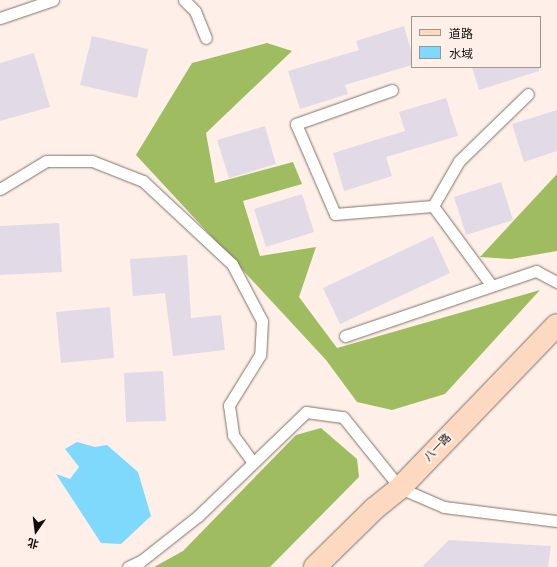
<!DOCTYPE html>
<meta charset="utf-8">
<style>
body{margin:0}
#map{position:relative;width:557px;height:567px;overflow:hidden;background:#fef0e8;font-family:"DejaVu Sans","Noto Sans SC",sans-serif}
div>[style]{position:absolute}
.forest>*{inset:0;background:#9fbd60}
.water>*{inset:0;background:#7ed9fd}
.building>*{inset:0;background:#e2dae6}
.roads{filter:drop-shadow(0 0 1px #7e716a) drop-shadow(0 0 1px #7e716a)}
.service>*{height:11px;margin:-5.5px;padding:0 5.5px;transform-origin:5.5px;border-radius:5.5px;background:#fff}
.secondary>*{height:22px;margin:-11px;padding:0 11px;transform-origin:11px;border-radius:11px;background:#fdd9c2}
span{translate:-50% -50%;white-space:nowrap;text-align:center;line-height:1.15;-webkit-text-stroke:4px #fef0e8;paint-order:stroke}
.street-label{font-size:11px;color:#110d0a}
.legend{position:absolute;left:411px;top:16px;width:130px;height:52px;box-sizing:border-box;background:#fef0e8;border:1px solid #9f958f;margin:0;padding:5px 7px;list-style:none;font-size:12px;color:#110d0a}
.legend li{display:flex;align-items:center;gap:8px;height:20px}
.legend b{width:20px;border:1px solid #9f958f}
.north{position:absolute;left:16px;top:511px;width:40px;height:40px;-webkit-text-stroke:3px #fef0e8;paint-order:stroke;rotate:194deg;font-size:11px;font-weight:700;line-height:16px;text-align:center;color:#110d0a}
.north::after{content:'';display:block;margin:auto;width:14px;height:18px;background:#110d0a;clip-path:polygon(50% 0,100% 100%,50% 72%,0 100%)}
</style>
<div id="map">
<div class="forest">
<div style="clip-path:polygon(267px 43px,292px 51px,206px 133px,215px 183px,293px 162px,302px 184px,243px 201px,260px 256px,316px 247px,299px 297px,337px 348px,540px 290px,445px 394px,392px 410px,357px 402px,326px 360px,136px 155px,192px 63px)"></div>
<div style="clip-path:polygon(557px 174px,557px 251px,511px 259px,480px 257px)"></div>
<div style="clip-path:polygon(321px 428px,357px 459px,359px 477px,270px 567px,154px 567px,183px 551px,296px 435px)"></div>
</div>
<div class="water">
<div style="clip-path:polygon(77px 442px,95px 447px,107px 445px,138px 472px,151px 516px,121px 544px,101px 543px,56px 474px,70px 479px,79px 467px,65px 449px)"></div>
</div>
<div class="building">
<div style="clip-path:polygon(404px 26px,412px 54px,412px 65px,345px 85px,348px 94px,300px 109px,288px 71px,359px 50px,356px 41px)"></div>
<div style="clip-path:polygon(92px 36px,148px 49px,137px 98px,80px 85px)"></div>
<div style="clip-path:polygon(34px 53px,50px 107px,0 121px,0 63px)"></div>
<div style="clip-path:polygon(472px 67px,539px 67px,539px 71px,479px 90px)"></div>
<div style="clip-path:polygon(446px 98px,458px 136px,386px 157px,392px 176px,344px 191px,333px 153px,405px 131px,399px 112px)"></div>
<div style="clip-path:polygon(557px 110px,557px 151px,524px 162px,512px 124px)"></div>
<div style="clip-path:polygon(265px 126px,276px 164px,229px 178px,217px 140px)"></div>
<div style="clip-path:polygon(501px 182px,513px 220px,466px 235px,454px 197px)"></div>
<div style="clip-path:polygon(302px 194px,314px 232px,266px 247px,254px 209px)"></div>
<div style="clip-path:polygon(59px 223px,62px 272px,0 275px,0 226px)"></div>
<div style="clip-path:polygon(433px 236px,450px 273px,340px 324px,323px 288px)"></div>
<div style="clip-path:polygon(187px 255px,191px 318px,221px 315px,225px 350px,173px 356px,165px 293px,133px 296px,130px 259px)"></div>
<div style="clip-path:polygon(110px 307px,114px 358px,61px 363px,56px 312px)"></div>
<div style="clip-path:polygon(163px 371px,166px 421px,126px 422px,124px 373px)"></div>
<div style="clip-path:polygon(449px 540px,551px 546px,548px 567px,422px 567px)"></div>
</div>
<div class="roads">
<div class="service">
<div style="left:184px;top:0;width:16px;rotate:45deg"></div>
<div style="left:195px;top:11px;width:29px;rotate:68deg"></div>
<div style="left:0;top:18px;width:56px;rotate:-18.8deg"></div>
<div style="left:392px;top:90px;width:102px;rotate:160.5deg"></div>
<div style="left:296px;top:124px;width:98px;rotate:66.6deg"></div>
<div style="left:335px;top:214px;width:98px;rotate:-4.7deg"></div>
<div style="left:433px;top:206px;width:99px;rotate:53.6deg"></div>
<div style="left:0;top:189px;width:54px;rotate:-31.3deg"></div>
<div style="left:46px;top:161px;width:46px"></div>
<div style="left:92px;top:161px;width:55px;rotate:21.4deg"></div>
<div style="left:143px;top:181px;width:122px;rotate:43deg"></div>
<div style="left:232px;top:264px;width:64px;rotate:62.2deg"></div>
<div style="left:262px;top:321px;width:34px;rotate:93deg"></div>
<div style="left:260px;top:355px;width:59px;rotate:121.8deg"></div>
<div style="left:229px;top:405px;width:30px;rotate:82deg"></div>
<div style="left:233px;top:435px;width:34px;rotate:54deg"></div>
<div style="left:433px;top:206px;width:52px;rotate:-60deg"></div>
<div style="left:459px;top:161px;width:96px;rotate:-44.2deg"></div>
<div style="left:345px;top:336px;width:202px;rotate:-18.8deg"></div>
<div style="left:536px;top:271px;width:24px;rotate:28deg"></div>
<div style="left:128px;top:567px;width:14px;rotate:-25deg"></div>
<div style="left:141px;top:561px;width:73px;rotate:-38.3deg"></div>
<div style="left:198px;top:516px;width:150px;rotate:-43.9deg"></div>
<div style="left:306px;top:412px;width:37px;rotate:8deg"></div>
<div style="left:343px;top:417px;width:91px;rotate:51.2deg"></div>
<div style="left:400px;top:488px;width:48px;rotate:23.4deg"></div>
<div style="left:444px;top:507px;width:114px;rotate:7.1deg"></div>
</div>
<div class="secondary">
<div style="left:315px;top:567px;width:83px;rotate:-44.5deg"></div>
<div style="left:374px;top:509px;width:33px;rotate:-39deg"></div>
<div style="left:400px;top:488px;width:226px;rotate:-46.1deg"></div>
</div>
</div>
<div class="street-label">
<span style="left:438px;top:448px;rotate:-46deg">八一路</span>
</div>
<ul class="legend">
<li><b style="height:5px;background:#fdd9c2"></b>道路</li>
<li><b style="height:11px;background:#7ed9fd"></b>水域</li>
</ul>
<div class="north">北</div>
</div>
